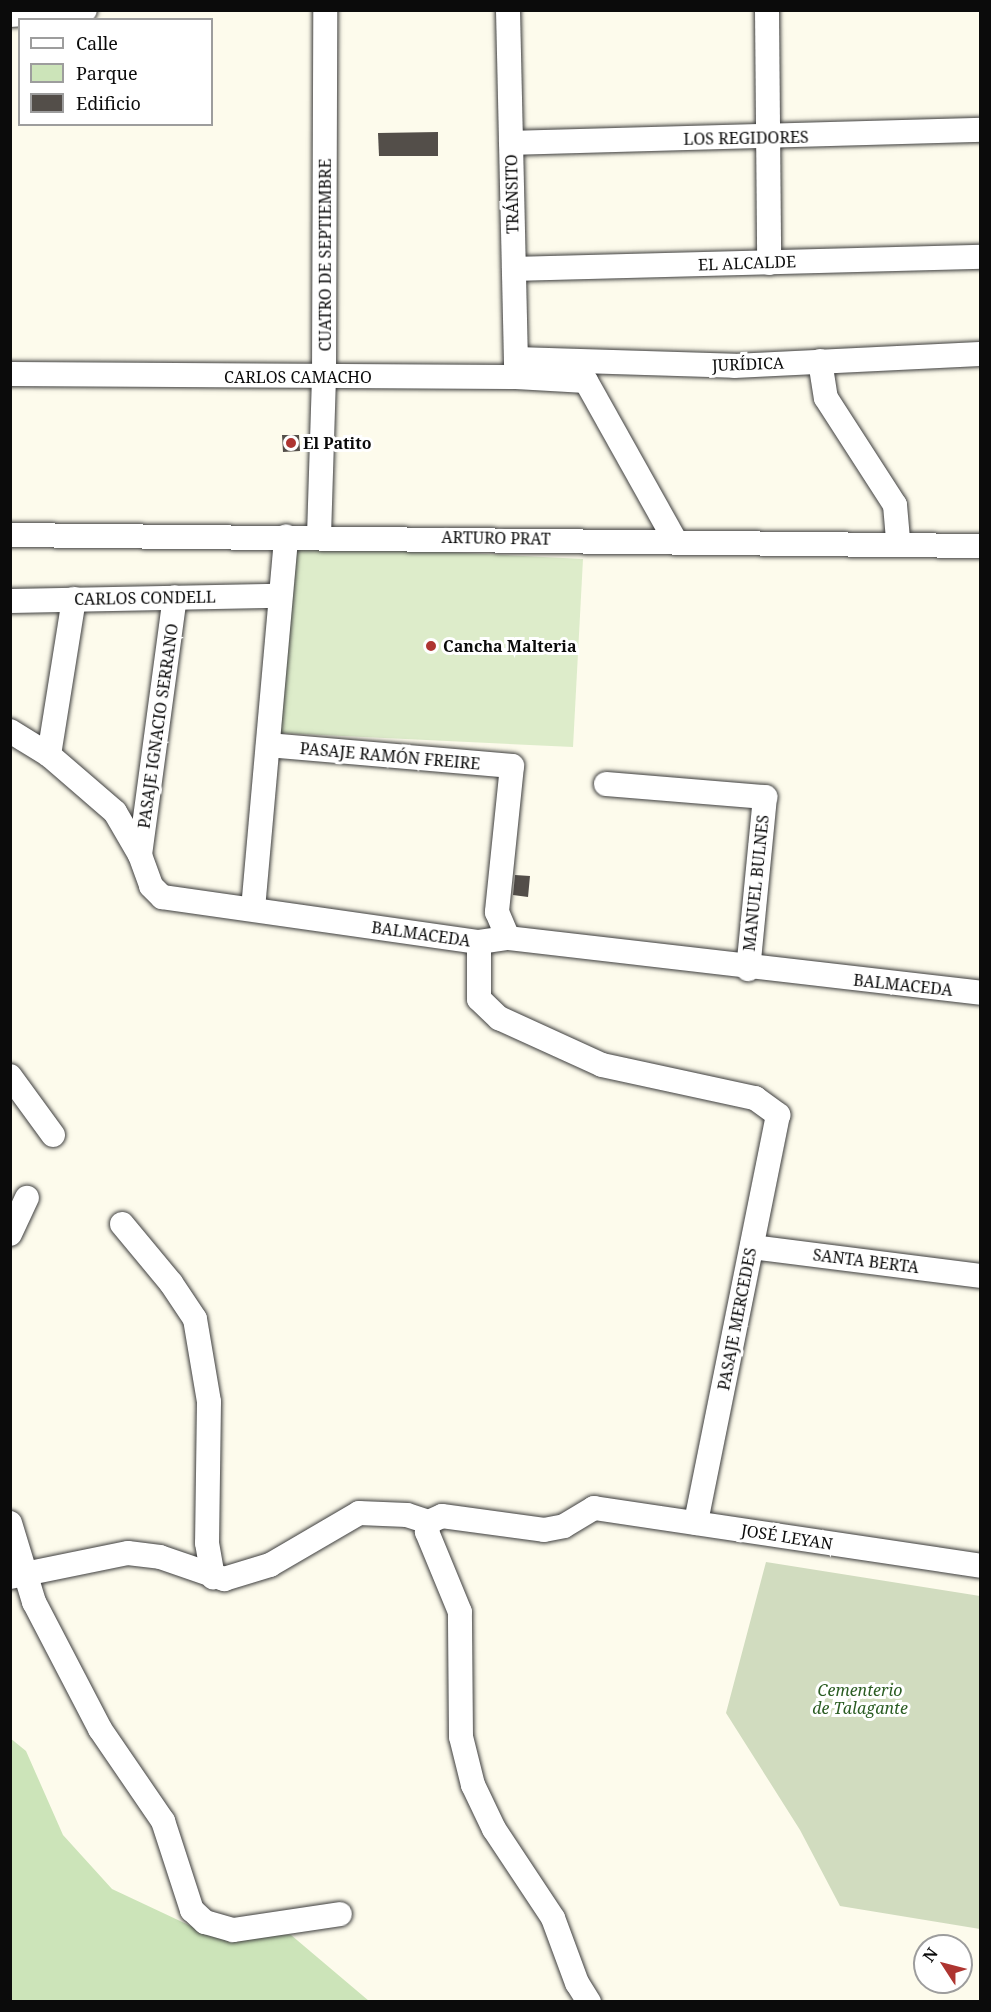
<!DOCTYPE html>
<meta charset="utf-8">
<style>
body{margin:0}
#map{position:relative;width:991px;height:2012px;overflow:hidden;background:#fdfbec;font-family:"Noto Serif",serif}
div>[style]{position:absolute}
.green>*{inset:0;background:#cce4b9}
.cemetery>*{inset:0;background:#d1dcbf}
.pitch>*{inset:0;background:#ddecca}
.building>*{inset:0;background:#534e49}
.roads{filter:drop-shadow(0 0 2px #3e3e3e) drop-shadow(0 0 2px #3e3e3e)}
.minor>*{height:24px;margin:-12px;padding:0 12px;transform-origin:12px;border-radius:12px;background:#fff}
.dots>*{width:16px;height:16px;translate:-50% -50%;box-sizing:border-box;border:3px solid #fff;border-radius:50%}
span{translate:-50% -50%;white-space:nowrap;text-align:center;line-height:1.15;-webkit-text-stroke:6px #fff;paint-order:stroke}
.street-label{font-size:16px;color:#0b0b0b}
.poi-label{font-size:16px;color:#0b0b0b;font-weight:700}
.left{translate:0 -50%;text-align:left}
.park-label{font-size:16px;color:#2a5c22;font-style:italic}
.frame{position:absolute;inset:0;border:12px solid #0b0b0b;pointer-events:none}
.legend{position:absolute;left:18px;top:18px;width:195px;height:108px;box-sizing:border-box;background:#fff;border:2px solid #9d9d9d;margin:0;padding:8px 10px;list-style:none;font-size:18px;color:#0b0b0b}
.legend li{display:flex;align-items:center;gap:12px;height:30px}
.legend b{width:30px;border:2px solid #9d9d9d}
.north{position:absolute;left:913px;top:1934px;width:60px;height:60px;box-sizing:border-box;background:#fff;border:2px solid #9d9d9d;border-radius:50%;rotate:306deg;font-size:16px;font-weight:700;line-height:24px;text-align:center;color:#0b0b0b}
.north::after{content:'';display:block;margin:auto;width:21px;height:27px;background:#ae3531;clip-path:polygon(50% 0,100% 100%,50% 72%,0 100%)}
</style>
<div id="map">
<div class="green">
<div style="clip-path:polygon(10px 1738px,26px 1751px,63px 1835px,112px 1889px,195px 1928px,291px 1935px,369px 2001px,11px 2001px)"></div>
</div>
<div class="cemetery">
<div style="clip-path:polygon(766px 1562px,980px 1596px,980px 1929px,840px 1906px,800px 1830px,726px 1713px)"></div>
</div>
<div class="pitch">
<div style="clip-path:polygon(290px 544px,583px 559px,573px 747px,280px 733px)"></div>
</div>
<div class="building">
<div style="clip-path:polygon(438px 132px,438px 156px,379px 156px,378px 133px)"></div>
<div style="clip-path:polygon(282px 435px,299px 435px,300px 451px,283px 452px)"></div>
<div style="clip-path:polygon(515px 875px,530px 876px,528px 897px,513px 895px)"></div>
</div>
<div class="roads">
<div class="minor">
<div style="left:508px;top:10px;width:364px;rotate:88.7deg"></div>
<div style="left:767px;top:10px;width:253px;rotate:89.5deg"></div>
<div style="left:10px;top:15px;width:75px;rotate:-3.8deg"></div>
<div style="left:511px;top:143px;width:469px;rotate:-1.6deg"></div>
<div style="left:514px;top:269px;width:466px;rotate:-1.5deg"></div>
<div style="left:516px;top:359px;width:218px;rotate:1.8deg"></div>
<div style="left:734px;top:366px;width:246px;rotate:-2.8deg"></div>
<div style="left:820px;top:361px;width:37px;rotate:81deg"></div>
<div style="left:826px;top:398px;width:127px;rotate:57.2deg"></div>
<div style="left:895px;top:505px;width:38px;rotate:85deg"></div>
<div style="left:10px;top:374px;width:506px;rotate:0.34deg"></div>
<div style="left:516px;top:377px;width:70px;rotate:3.3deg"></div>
<div style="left:586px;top:381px;width:182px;rotate:60.8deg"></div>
<div style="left:10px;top:535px;width:970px;rotate:0.65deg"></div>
<div style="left:319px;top:536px;width:158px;rotate:-88.2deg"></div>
<div style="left:324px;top:378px;width:368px;rotate:-89.8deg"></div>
<div style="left:10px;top:601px;width:270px;rotate:-1.1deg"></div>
<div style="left:10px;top:731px;width:46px;rotate:31.6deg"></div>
<div style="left:49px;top:755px;width:87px;rotate:40.8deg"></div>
<div style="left:115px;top:812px;width:50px;rotate:59.8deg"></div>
<div style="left:140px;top:855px;width:33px;rotate:70deg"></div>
<div style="left:151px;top:886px;width:16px;rotate:45deg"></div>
<div style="left:162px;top:897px;width:320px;rotate:8.1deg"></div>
<div style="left:479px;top:942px;width:29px;rotate:-8deg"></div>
<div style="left:508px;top:938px;width:475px;rotate:6.6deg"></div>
<div style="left:268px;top:745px;width:245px;rotate:4.9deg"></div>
<div style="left:512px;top:766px;width:147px;rotate:95.9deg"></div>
<div style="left:497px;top:912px;width:28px;rotate:67deg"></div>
<div style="left:49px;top:755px;width:158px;rotate:-80.9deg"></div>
<div style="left:606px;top:784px;width:160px;rotate:4.7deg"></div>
<div style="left:765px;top:797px;width:173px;rotate:95.6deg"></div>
<div style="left:140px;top:855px;width:260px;rotate:-82.3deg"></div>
<div style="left:253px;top:909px;width:374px;rotate:-84.9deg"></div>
<div style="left:479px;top:942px;width:57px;rotate:90deg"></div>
<div style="left:479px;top:999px;width:28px;rotate:44deg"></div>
<div style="left:499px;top:1018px;width:113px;rotate:24.5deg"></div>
<div style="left:602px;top:1065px;width:157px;rotate:12.2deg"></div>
<div style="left:755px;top:1098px;width:29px;rotate:36deg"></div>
<div style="left:778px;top:1115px;width:416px;rotate:101.4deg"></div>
<div style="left:10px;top:1076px;width:73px;rotate:53.9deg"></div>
<div style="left:122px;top:1224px;width:77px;rotate:50.3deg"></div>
<div style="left:171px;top:1283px;width:43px;rotate:56.3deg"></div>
<div style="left:195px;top:1319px;width:84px;rotate:80.4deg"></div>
<div style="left:209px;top:1402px;width:141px;rotate:90.8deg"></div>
<div style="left:207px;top:1543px;width:35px;rotate:80deg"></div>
<div style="left:10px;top:1234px;width:40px;rotate:-65deg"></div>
<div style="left:752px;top:1247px;width:230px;rotate:7.2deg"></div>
<div style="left:10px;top:1523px;width:83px;rotate:73.1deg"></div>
<div style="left:34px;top:1602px;width:143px;rotate:62.5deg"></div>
<div style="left:100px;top:1729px;width:112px;rotate:55.6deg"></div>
<div style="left:163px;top:1821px;width:94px;rotate:72deg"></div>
<div style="left:192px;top:1910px;width:18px;rotate:43deg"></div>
<div style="left:205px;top:1922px;width:29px;rotate:16deg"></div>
<div style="left:233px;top:1930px;width:108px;rotate:-8.5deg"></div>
<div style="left:10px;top:1577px;width:120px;rotate:-11.5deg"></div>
<div style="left:128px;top:1553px;width:32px;rotate:7deg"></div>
<div style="left:160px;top:1557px;width:68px;rotate:19deg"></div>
<div style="left:224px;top:1579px;width:48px;rotate:-16.9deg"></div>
<div style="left:270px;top:1565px;width:103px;rotate:-30.3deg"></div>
<div style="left:359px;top:1513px;width:48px;rotate:2.4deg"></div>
<div style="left:407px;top:1515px;width:23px;rotate:18deg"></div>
<div style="left:589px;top:2002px;width:22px;rotate:-122deg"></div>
<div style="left:577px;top:1983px;width:69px;rotate:-110.3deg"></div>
<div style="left:553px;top:1918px;width:107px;rotate:-123.5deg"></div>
<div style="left:494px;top:1829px;width:49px;rotate:-115.5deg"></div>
<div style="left:473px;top:1785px;width:49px;rotate:-104deg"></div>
<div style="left:461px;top:1737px;width:125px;rotate:-90.5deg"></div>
<div style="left:460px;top:1612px;width:87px;rotate:-112.4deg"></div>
<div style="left:427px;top:1532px;width:10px;rotate:-79deg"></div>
<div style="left:429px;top:1522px;width:14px;rotate:-25deg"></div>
<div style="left:442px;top:1516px;width:103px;rotate:7.8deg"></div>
<div style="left:544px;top:1530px;width:20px;rotate:-11deg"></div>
<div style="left:564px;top:1526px;width:35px;rotate:-31deg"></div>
<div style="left:594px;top:1508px;width:390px;rotate:8.5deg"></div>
</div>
</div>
<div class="dots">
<div style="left:291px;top:443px;background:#ae3531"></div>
<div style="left:431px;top:646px;background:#ae3531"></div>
</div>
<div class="street-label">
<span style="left:746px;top:138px;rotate:-1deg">LOS REGIDORES</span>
<span style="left:512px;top:194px;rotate:-91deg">TRÁNSITO</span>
<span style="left:325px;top:255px;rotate:-90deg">CUATRO DE SEPTIEMBRE</span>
<span style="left:747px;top:263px;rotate:-2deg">EL ALCALDE</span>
<span style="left:748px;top:364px;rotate:-2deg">JURÍDICA</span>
<span style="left:298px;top:377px">CARLOS CAMACHO</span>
<span style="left:496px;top:538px;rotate:1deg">ARTURO PRAT</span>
<span style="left:145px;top:598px;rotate:-1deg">CARLOS CONDELL</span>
<span style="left:158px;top:726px;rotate:-82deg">PASAJE IGNACIO SERRANO</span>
<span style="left:390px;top:756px;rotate:5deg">PASAJE RAMÓN FREIRE</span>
<span style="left:756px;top:883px;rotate:-84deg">MANUEL BULNES</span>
<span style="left:421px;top:934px;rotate:8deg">BALMACEDA</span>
<span style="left:903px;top:985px;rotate:6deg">BALMACEDA</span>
<span style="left:866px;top:1261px;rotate:7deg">SANTA BERTA</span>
<span style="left:737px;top:1319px;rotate:-79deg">PASAJE MERCEDES</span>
<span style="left:787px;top:1537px;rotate:9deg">JOSÉ LEYAN</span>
</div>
<div class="poi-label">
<span class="left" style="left:303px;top:443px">El Patito</span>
<span class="left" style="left:443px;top:646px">Cancha Malteria</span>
</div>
<div class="park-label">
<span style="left:860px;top:1699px">Cementerio<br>de Talagante</span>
</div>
<div class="frame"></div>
<ul class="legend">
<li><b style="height:8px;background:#fff"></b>Calle</li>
<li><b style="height:16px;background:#cce4b9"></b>Parque</li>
<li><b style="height:16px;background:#534e49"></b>Edificio</li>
</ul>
<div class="north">N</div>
</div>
